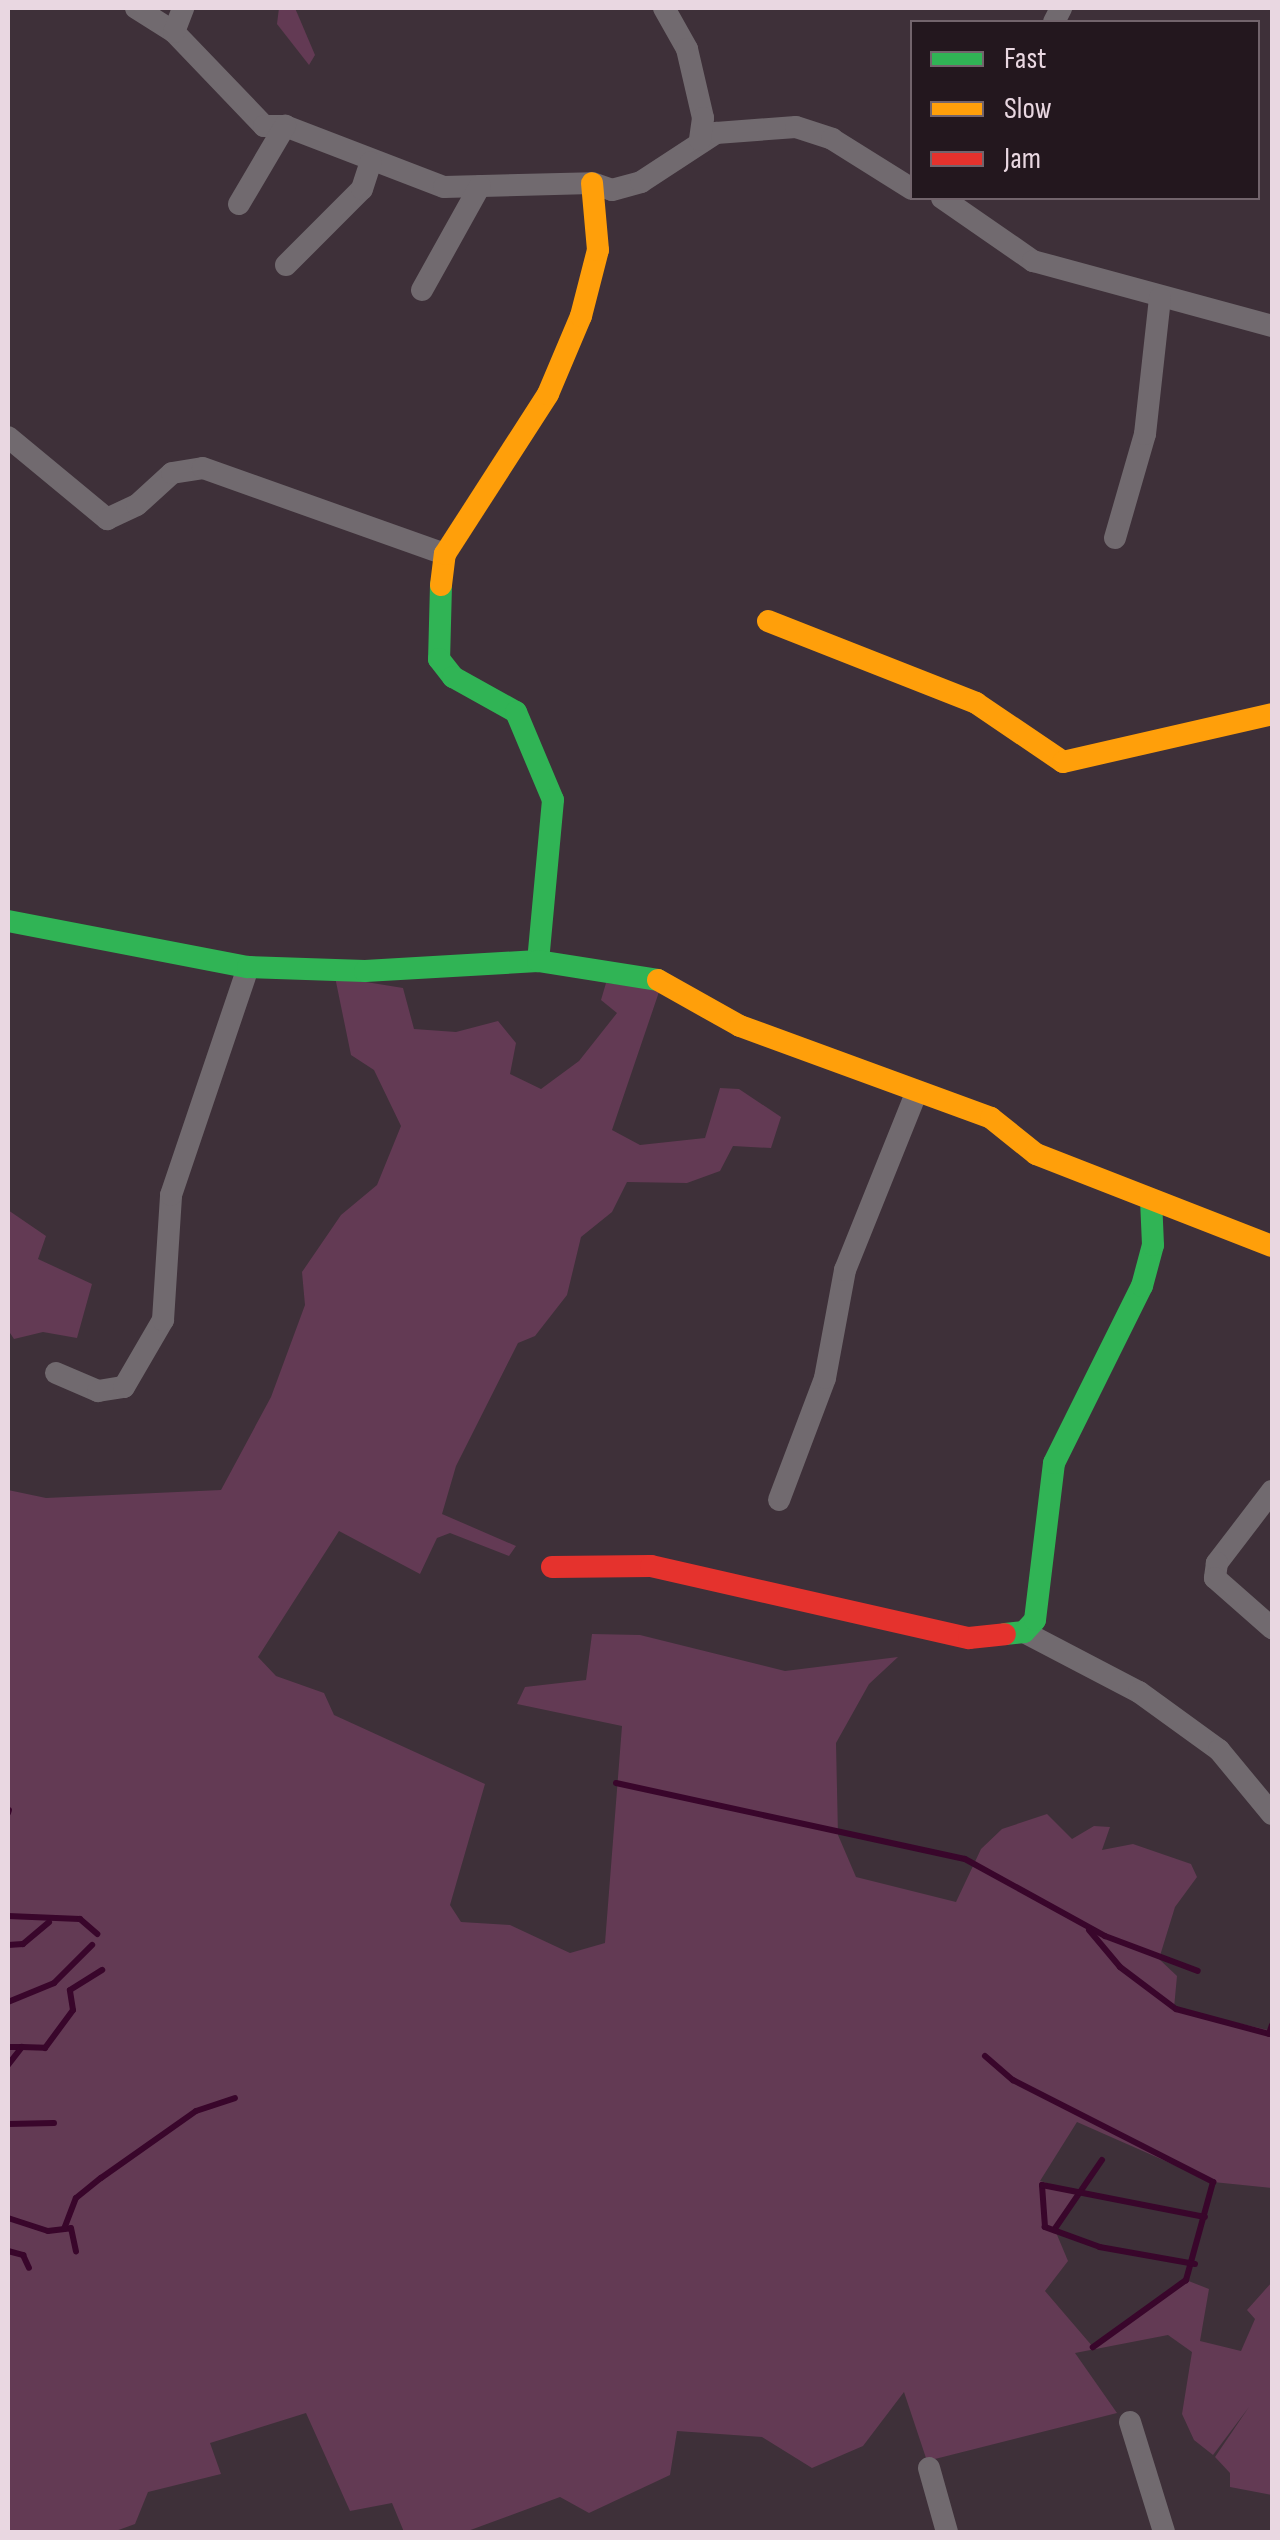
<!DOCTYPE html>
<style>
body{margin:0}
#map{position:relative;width:1280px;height:2540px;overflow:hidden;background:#3e3039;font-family:"Sofia Sans Condensed",sans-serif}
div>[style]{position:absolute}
.green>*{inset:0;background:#633a54}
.stream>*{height:6px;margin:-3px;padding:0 3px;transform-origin:3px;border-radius:3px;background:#39062b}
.street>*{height:22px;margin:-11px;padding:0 11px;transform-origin:11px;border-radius:11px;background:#716a6f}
.fast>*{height:22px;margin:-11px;padding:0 11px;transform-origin:11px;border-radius:11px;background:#30b455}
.slow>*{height:22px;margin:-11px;padding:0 11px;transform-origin:11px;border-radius:11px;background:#ff9f0a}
.jam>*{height:22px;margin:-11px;padding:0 11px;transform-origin:11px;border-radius:11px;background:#e5322d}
span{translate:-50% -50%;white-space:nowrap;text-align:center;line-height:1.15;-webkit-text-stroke:10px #23171e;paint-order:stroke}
.frame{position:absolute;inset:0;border:10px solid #e9d7e1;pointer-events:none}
.legend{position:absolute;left:910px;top:20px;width:350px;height:180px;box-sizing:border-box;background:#23171e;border:2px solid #72646c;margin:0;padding:12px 18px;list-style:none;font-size:30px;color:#e9d7e1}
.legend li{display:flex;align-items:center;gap:20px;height:50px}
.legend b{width:50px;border:2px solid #72646c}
</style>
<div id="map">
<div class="green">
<div style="clip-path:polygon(279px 8px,295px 8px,315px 55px,309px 65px,277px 24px)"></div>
<div style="clip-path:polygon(335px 977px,403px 988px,414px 1029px,456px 1032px,498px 1021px,516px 1043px,510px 1074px,541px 1089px,579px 1061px,617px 1013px,601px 1000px,606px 983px,660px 989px,612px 1130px,640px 1145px,705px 1138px,720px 1088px,739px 1089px,781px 1117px,771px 1148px,733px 1146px,720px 1171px,687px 1183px,627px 1182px,612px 1212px,581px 1237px,567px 1295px,535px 1336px,518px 1343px,456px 1466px,442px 1514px,516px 1546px,509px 1556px,450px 1533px,437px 1538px,420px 1574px,339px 1531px,258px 1657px,276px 1676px,324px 1693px,334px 1715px,485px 1784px,450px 1905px,461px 1922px,510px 1925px,570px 1953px,605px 1943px,622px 1726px,517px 1704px,525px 1687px,586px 1680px,592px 1634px,640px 1635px,785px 1671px,898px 1657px,869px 1684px,836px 1743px,838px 1835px,856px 1877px,956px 1902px,981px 1849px,1002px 1829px,1047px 1814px,1072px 1839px,1094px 1826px,1110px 1827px,1102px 1850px,1133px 1844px,1191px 1864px,1197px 1877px,1175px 1907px,1159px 1959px,1177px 1976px,1174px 2008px,1272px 2031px,1272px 2188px,1213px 2182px,1077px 2122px,1040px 2181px,1080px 2193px,1055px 2230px,1068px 2261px,1045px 2291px,1093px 2347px,1186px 2280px,1209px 2289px,1200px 2341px,1241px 2351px,1255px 2319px,1247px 2310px,1272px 2282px,1272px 2495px,1230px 2487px,1230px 2473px,1215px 2457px,1249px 2407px,1213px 2455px,1194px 2440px,1182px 2414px,1192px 2352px,1168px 2335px,1075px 2353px,1117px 2413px,927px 2461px,904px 2392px,863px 2446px,812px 2468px,762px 2437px,677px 2431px,670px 2475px,589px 2513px,560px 2497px,465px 2532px,404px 2532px,392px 2503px,350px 2511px,306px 2413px,210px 2443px,221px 2474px,148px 2492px,135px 2524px,113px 2532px,8px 2532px,8px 1490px,46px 1498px,221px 1490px,271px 1397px,305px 1305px,302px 1272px,341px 1215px,377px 1185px,401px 1126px,374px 1070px,351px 1055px)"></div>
<div style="clip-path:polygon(8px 1210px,46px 1236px,38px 1259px,92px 1284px,77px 1338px,43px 1332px,14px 1339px,8px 1330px)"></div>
</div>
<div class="stream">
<div style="left:616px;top:1783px;width:357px;rotate:12.3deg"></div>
<div style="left:965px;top:1859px;width:160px;rotate:28.8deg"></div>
<div style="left:1105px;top:1936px;width:99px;rotate:20.6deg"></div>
<div style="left:8px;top:1813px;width:3px;rotate:-72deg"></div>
<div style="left:8px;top:1916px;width:72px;rotate:2.4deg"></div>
<div style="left:80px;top:1919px;width:23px;rotate:41deg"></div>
<div style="left:1089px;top:1930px;width:48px;rotate:50deg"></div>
<div style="left:1120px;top:1967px;width:70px;rotate:36.9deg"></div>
<div style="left:1176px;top:2009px;width:96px;rotate:15deg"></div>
<div style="left:1269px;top:2034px;width:9px;rotate:-72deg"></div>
<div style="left:8px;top:1945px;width:15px;rotate:-4deg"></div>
<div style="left:23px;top:1944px;width:34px;rotate:-40deg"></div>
<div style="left:8px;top:2002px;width:50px;rotate:-22.4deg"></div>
<div style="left:54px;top:1983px;width:54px;rotate:-45deg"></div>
<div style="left:8px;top:2047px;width:14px"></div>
<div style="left:22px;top:2047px;width:23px;rotate:128deg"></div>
<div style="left:22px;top:2047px;width:23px;rotate:2deg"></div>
<div style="left:45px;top:2048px;width:47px;rotate:-53.6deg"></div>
<div style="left:73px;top:2010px;width:20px;rotate:-99deg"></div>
<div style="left:70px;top:1990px;width:38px;rotate:-32deg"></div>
<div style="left:985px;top:2056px;width:37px;rotate:41deg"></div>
<div style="left:1013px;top:2080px;width:225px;rotate:27deg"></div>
<div style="left:1213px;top:2182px;width:102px;rotate:105.4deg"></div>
<div style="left:1186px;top:2280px;width:115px;rotate:144.2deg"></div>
<div style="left:8px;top:2124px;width:46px;rotate:-1.2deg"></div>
<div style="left:8px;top:2218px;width:42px;rotate:18deg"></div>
<div style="left:48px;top:2231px;width:23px;rotate:-7deg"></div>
<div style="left:71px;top:2228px;width:24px;rotate:78deg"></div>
<div style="left:64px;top:2229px;width:33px;rotate:-69deg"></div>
<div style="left:76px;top:2198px;width:32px;rotate:-39deg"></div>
<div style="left:101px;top:2178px;width:116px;rotate:-35.2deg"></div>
<div style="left:196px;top:2111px;width:41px;rotate:-18.4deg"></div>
<div style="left:1054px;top:2230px;width:85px;rotate:-55.6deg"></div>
<div style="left:8px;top:2251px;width:16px;rotate:15deg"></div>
<div style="left:23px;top:2255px;width:14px;rotate:65deg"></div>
<div style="left:1195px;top:2264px;width:97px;rotate:-169.9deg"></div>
<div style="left:1100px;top:2247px;width:59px;rotate:-160deg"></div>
<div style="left:1045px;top:2227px;width:42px;rotate:-94.1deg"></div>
<div style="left:1042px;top:2185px;width:166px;rotate:11.1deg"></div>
</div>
<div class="street">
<div style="left:136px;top:8px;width:45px;rotate:32.3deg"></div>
<div style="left:174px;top:32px;width:130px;rotate:46.2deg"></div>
<div style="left:264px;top:126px;width:21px"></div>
<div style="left:285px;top:126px;width:170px;rotate:21deg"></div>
<div style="left:444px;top:187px;width:148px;rotate:-1.5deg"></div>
<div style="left:592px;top:183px;width:21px;rotate:19deg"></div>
<div style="left:612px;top:190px;width:30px;rotate:-15deg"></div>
<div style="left:641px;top:182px;width:90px;rotate:-33.2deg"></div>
<div style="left:716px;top:133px;width:80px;rotate:-4.3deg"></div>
<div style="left:796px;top:127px;width:38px;rotate:18deg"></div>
<div style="left:832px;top:139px;width:94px;rotate:32deg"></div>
<div style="left:664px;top:8px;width:47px;rotate:60.7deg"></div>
<div style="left:687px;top:49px;width:71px;rotate:76.9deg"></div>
<div style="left:703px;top:118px;width:22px;rotate:98deg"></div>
<div style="left:1054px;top:22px;width:16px;rotate:-63deg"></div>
<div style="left:174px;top:32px;width:26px;rotate:-69deg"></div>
<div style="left:942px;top:198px;width:111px;rotate:34.7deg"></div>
<div style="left:1033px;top:261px;width:248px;rotate:15.2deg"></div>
<div style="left:239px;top:204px;width:91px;rotate:-59.5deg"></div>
<div style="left:286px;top:265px;width:107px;rotate:-45deg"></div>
<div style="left:362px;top:189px;width:28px;rotate:-72deg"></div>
<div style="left:422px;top:290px;width:119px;rotate:-60.9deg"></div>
<div style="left:8px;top:437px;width:129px;rotate:39.6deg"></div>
<div style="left:107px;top:519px;width:33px;rotate:-25deg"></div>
<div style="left:137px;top:505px;width:47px;rotate:-42.4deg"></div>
<div style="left:172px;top:473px;width:31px;rotate:-9deg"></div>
<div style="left:203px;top:468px;width:257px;rotate:19.6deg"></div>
<div style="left:1115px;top:538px;width:108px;rotate:-73.9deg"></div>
<div style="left:1145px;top:434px;width:137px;rotate:-83.7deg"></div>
<div style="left:56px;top:1373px;width:46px;rotate:23.2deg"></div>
<div style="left:98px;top:1391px;width:26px;rotate:-9deg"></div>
<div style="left:124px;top:1387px;width:78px;rotate:-59.8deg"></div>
<div style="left:163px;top:1320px;width:125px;rotate:-86.3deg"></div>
<div style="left:171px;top:1195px;width:241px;rotate:-71.3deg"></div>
<div style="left:1272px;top:1491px;width:91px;rotate:127.4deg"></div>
<div style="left:1217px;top:1563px;width:15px;rotate:98deg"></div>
<div style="left:1215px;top:1578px;width:76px;rotate:41.3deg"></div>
<div style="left:779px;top:1500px;width:130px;rotate:-69.3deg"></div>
<div style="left:825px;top:1378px;width:110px;rotate:-79.5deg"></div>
<div style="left:845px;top:1270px;width:188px;rotate:-68.1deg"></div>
<div style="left:1024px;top:1632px;width:130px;rotate:27.6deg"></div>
<div style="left:1139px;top:1692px;width:99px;rotate:35.9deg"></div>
<div style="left:1219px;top:1750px;width:83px;rotate:50.4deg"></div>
<div style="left:1130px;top:2422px;width:115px;rotate:72.8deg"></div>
<div style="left:929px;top:2468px;width:66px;rotate:74.3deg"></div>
</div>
<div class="fast">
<div style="left:441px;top:585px;width:74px;rotate:91.5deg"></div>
<div style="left:439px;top:659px;width:23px;rotate:52deg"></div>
<div style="left:453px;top:677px;width:72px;rotate:29.1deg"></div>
<div style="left:516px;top:712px;width:95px;rotate:67.2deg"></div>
<div style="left:553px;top:800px;width:162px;rotate:95.3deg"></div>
<div style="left:8px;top:921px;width:244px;rotate:10.9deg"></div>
<div style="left:248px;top:967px;width:117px;rotate:2deg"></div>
<div style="left:365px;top:971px;width:173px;rotate:-3.3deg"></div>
<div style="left:538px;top:961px;width:121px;rotate:9deg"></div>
<div style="left:1005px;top:1634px;width:19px;rotate:-6deg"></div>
<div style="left:1024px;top:1632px;width:16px;rotate:-47deg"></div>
<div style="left:1035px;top:1620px;width:158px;rotate:-83.1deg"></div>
<div style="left:1054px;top:1463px;width:198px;rotate:-63.6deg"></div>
<div style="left:1142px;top:1286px;width:42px;rotate:-75deg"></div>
<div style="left:1153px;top:1245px;width:45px;rotate:-92.5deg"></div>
</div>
<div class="slow">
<div style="left:441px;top:585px;width:31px;rotate:-83deg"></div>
<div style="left:445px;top:554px;width:190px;rotate:-57.2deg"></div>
<div style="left:548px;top:394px;width:85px;rotate:-67.1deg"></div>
<div style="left:581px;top:316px;width:68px;rotate:-75.6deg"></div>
<div style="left:598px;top:250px;width:67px;rotate:-95.1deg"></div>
<div style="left:768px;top:621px;width:224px;rotate:21.5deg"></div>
<div style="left:976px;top:703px;width:105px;rotate:34.1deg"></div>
<div style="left:1063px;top:762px;width:214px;rotate:-12.9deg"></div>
<div style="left:658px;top:980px;width:94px;rotate:29.3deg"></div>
<div style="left:740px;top:1026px;width:267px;rotate:20.1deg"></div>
<div style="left:991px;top:1118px;width:58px;rotate:38.7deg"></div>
<div style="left:1036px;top:1154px;width:253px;rotate:21.3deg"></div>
</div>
<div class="jam">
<div style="left:552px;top:1567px;width:99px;rotate:-0.6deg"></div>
<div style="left:651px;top:1566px;width:326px;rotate:12.8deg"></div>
<div style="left:969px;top:1638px;width:36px;rotate:-6deg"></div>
</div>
<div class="frame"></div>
<ul class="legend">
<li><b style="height:12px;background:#30b455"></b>Fast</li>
<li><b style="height:12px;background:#ff9f0a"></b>Slow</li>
<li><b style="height:12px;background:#e5322d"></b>Jam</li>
</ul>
</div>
